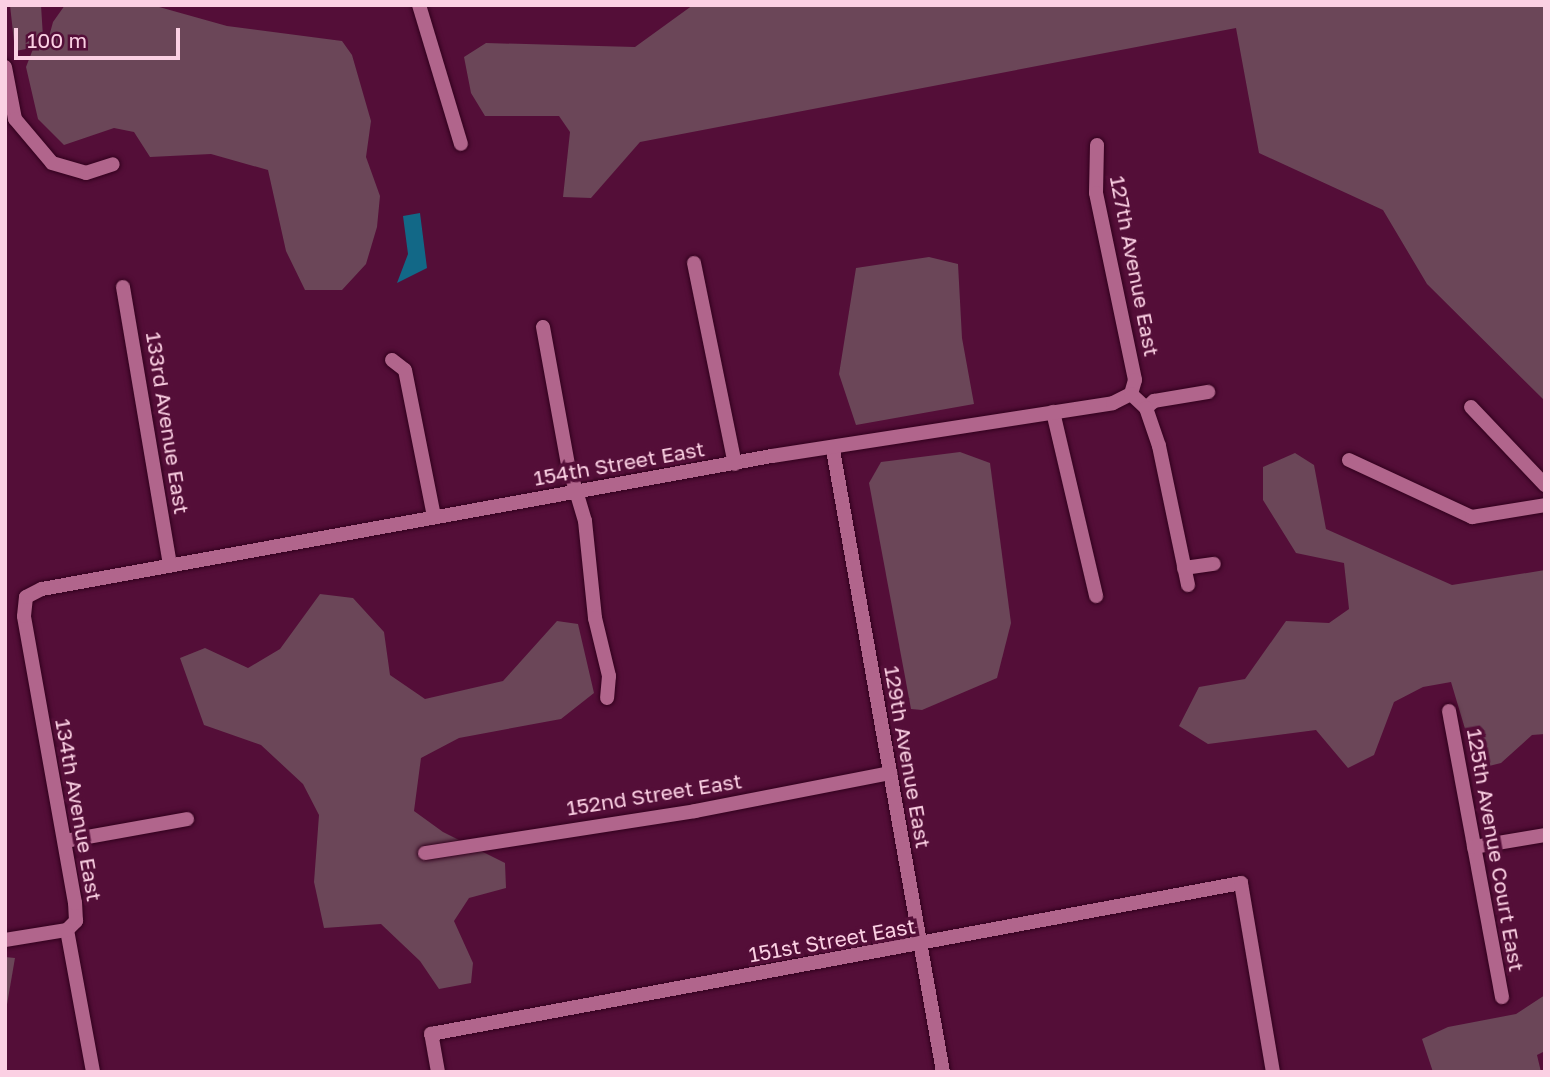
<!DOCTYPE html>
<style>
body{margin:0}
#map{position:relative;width:1550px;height:1077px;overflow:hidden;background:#540e38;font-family:"Golos Text",sans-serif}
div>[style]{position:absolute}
.green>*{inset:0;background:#6b4658}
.water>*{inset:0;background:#126887}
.roads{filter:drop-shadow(0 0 2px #31001d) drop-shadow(0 0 2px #31001d)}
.minor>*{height:14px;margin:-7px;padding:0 7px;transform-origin:7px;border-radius:7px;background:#b1658c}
span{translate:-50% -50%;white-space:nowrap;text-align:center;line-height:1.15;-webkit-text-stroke:7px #540e38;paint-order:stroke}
.street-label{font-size:21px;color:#fbd0e3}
.frame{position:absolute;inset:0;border:7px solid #fbd0e3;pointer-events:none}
.scale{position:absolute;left:14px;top:28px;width:166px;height:32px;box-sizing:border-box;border:4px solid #fbd0e3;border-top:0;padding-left:9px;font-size:21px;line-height:24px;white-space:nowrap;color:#fbd0e3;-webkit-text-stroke:5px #540e38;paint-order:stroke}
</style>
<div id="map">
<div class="green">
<div style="clip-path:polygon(10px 5px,41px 5px,43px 37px,32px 48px,15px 51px)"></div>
<div style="clip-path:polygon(65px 5px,152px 5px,227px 26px,342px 41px,352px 55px,371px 121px,366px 157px,380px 196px,377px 227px,366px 264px,342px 290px,305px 290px,286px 251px,268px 170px,211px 154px,150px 157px,134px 132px,114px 128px,64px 145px,38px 119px,26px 67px,33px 49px,47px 44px,53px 22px)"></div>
<div style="clip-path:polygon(693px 5px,1545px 5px,1545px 401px,1427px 284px,1383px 210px,1259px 153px,1236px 28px,640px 142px,591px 198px,563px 197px,570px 132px,559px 116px,485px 116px,471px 93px,464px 57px,486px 43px,635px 47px)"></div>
<div style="clip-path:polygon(929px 257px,958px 264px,962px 338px,974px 404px,856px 425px,839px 374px,856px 268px)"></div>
<div style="clip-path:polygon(960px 452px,990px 463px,1011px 623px,997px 678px,922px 710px,911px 709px,869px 483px,881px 462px)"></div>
<div style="clip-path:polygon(1295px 453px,1314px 465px,1326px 529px,1452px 585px,1545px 570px,1545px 734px,1532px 735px,1501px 763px,1477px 769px,1451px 682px,1423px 687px,1394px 702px,1374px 755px,1348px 768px,1316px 730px,1208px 744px,1179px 726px,1199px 687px,1245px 679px,1286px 621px,1329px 623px,1349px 609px,1344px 563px,1296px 553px,1263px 500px,1263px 467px)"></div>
<div style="clip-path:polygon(320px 594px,353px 598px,384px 632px,390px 675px,425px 699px,503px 681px,557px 621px,578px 624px,594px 693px,561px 719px,459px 738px,421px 758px,414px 811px,443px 832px,505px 863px,506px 888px,469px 898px,454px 921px,473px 963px,471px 983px,439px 989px,420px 961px,381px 924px,324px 928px,314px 882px,319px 815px,303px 784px,261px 745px,204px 725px,180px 658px,205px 648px,248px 668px,280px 649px)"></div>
<div style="clip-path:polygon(5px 957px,15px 958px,5px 1016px)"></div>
<div style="clip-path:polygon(1545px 995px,1545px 1051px,1537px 1055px,1541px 1072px,1433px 1072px,1422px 1039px,1448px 1027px,1516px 1014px)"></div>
</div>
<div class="water">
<div style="clip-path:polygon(420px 213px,427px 268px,397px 283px,408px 254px,403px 216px)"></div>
</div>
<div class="roads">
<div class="minor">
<div style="left:419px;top:5px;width:145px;rotate:73.2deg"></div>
<div style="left:5px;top:67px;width:53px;rotate:79.1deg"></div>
<div style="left:15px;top:119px;width:57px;rotate:49.9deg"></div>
<div style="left:52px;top:163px;width:35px;rotate:16deg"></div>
<div style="left:86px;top:173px;width:28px;rotate:-18deg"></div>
<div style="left:1097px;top:145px;width:48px;rotate:91.2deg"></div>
<div style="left:1096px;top:193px;width:191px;rotate:78.2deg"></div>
<div style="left:1135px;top:380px;width:15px;rotate:106deg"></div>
<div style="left:694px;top:263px;width:205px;rotate:78.5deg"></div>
<div style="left:123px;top:287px;width:282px;rotate:80.4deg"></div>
<div style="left:543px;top:327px;width:139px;rotate:79.7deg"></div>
<div style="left:568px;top:464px;width:59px;rotate:73.4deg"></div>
<div style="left:585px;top:521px;width:98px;rotate:84.1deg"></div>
<div style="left:595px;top:618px;width:60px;rotate:76.4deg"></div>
<div style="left:609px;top:676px;width:22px;rotate:95deg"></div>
<div style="left:392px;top:360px;width:16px;rotate:38deg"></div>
<div style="left:405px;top:370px;width:149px;rotate:78.8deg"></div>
<div style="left:1471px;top:407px;width:108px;rotate:46.5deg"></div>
<div style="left:1146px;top:408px;width:11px;rotate:-41deg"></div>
<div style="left:1154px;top:401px;width:55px;rotate:-9.5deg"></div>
<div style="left:1053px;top:412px;width:189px;rotate:76.8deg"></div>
<div style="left:833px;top:450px;width:632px;rotate:79.97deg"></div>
<div style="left:1349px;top:460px;width:136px;rotate:24.9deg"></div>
<div style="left:1472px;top:517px;width:74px;rotate:-9.3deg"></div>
<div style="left:1184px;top:568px;width:30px;rotate:-8deg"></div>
<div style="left:1449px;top:711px;width:291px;rotate:79.5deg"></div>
<div style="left:65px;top:841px;width:124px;rotate:-10.2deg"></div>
<div style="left:1474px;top:847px;width:72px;rotate:-9.6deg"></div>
<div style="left:425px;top:853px;width:273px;rotate:-8.8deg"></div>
<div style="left:695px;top:811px;width:199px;rotate:-11deg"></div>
<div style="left:67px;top:930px;width:13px;rotate:-45deg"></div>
<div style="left:76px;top:921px;width:18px;rotate:-93deg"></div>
<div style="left:75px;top:903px;width:291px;rotate:-100.1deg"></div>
<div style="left:24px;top:616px;width:19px;rotate:-84deg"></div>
<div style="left:26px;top:597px;width:18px;rotate:-27deg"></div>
<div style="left:42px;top:589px;width:742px;rotate:-10.33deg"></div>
<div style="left:772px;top:456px;width:345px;rotate:-8.8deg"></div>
<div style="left:1113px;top:403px;width:20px;rotate:-27deg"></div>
<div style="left:1131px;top:394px;width:21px;rotate:43deg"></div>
<div style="left:1146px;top:408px;width:40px;rotate:71.1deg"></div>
<div style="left:1159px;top:446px;width:142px;rotate:78.2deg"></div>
<div style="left:67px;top:930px;width:144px;rotate:79.6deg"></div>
<div style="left:5px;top:940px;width:63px;rotate:-9.2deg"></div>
<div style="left:438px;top:1072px;width:39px;rotate:-100deg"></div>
<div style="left:431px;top:1034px;width:824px;rotate:-10.56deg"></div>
<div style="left:1241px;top:883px;width:192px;rotate:80.4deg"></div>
</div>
</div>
<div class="street-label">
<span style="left:1135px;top:266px;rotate:79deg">127th Avenue East</span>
<span style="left:168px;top:423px;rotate:81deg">133rd Avenue East</span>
<span style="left:619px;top:463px;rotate:-10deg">154th Street East</span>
<span style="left:908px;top:757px;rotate:80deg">129th Avenue East</span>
<span style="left:654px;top:794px;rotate:-9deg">152nd Street East</span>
<span style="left:79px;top:810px;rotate:80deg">134th Avenue East</span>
<span style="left:1496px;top:850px;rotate:80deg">125th Avenue Court East</span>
<span style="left:832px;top:940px;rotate:-10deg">151st Street East</span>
</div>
<div class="frame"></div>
<div class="scale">100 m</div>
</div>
